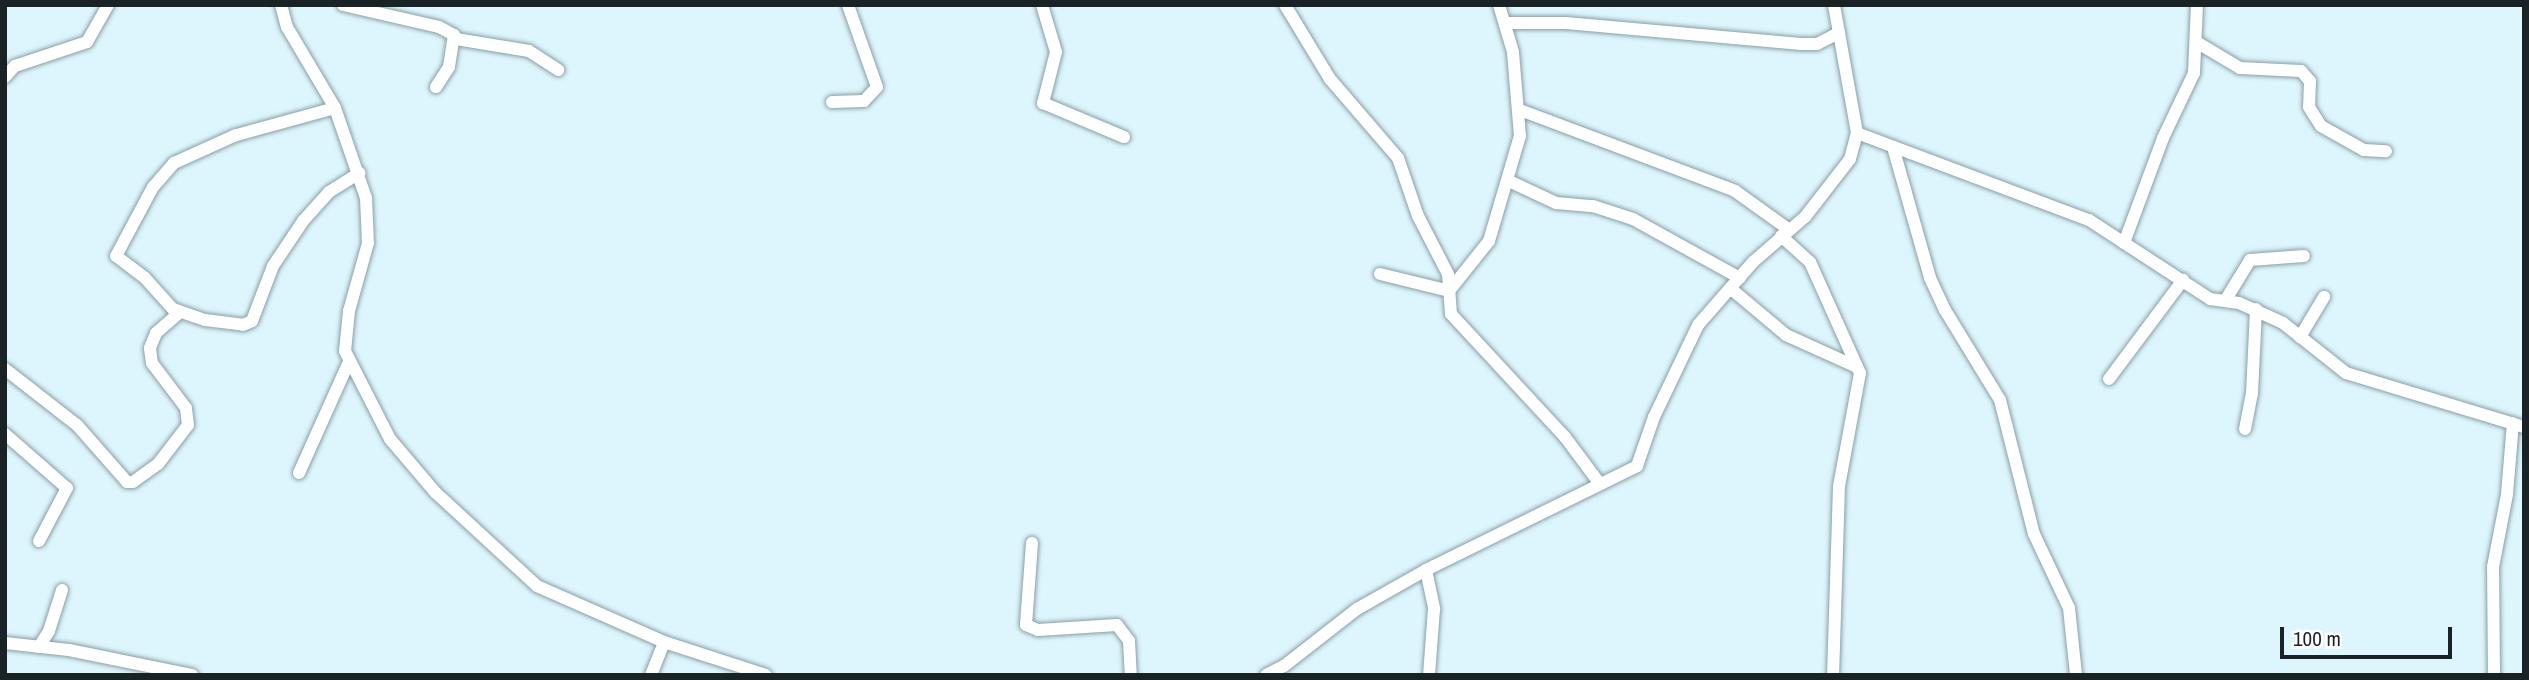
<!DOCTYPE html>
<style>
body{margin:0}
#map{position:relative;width:2529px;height:680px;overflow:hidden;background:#ddf5fc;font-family:"Archivo Narrow",sans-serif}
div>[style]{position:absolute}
.roads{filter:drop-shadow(0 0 2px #889fa5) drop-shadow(0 0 2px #889fa5)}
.street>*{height:12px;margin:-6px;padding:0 6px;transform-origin:6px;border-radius:6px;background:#fff}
span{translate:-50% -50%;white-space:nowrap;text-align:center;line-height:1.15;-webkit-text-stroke:6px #fff;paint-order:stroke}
.frame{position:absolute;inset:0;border:7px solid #192224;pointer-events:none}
.scale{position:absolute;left:2280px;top:627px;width:172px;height:32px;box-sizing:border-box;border:4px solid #192224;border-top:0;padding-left:9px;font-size:21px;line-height:24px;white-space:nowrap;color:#192224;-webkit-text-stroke:5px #fff;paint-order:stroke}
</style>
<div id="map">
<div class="roads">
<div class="street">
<div style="left:281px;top:5px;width:23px;rotate:75deg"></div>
<div style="left:287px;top:27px;width:94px;rotate:59.3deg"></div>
<div style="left:335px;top:108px;width:95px;rotate:71deg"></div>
<div style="left:366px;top:198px;width:45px;rotate:87.5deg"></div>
<div style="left:368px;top:243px;width:71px;rotate:105.6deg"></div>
<div style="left:349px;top:311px;width:40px;rotate:95.7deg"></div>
<div style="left:345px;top:351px;width:99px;rotate:62.9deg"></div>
<div style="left:390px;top:439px;width:71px;rotate:49.6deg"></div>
<div style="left:436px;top:493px;width:137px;rotate:42.6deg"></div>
<div style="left:537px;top:586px;width:139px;rotate:23.8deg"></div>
<div style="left:664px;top:642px;width:107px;rotate:17.9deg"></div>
<div style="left:343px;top:5px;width:98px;rotate:12.9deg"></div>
<div style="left:439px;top:27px;width:17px;rotate:28deg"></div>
<div style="left:454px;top:35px;width:32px;rotate:99deg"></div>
<div style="left:449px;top:67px;width:24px;rotate:123deg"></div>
<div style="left:1042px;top:5px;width:49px;rotate:73.4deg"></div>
<div style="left:1056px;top:52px;width:53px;rotate:104.3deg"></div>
<div style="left:1043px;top:103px;width:88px;rotate:22.8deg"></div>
<div style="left:1285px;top:5px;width:87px;rotate:58.7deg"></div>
<div style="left:1330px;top:79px;width:104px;rotate:49.3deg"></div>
<div style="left:1398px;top:158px;width:61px;rotate:71deg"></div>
<div style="left:1418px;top:216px;width:65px;rotate:62.7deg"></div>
<div style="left:1448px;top:274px;width:40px;rotate:85.7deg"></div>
<div style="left:1451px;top:314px;width:168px;rotate:47.2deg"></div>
<div style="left:1565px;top:437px;width:59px;rotate:53.3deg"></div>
<div style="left:1507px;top:23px;width:59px"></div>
<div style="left:1566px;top:23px;width:236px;rotate:5.1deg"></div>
<div style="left:1801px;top:44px;width:16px"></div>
<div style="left:1817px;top:44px;width:25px;rotate:-27deg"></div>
<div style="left:456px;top:39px;width:74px;rotate:9.3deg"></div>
<div style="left:529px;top:51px;width:35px;rotate:33deg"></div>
<div style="left:2198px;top:43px;width:49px;rotate:30.8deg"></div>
<div style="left:2240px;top:68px;width:61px;rotate:2.8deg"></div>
<div style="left:2301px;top:71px;width:13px;rotate:48deg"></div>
<div style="left:2310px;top:81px;width:26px;rotate:92deg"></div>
<div style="left:2309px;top:107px;width:22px;rotate:58deg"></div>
<div style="left:2321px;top:126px;width:49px;rotate:29.2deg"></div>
<div style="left:2364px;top:150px;width:22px;rotate:3deg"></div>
<div style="left:5px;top:77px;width:15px;rotate:-48deg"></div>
<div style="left:15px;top:66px;width:76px;rotate:-18.4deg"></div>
<div style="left:87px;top:42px;width:43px;rotate:-60.4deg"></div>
<div style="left:832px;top:102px;width:32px;rotate:-2deg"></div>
<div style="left:864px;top:101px;width:19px;rotate:-47deg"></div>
<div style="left:877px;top:87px;width:87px;rotate:-109.5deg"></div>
<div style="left:335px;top:108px;width:103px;rotate:164.7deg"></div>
<div style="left:236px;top:135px;width:68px;rotate:155.7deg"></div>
<div style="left:174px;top:163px;width:32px;rotate:131deg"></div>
<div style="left:153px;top:187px;width:78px;rotate:118.2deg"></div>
<div style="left:116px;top:256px;width:36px;rotate:37deg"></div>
<div style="left:145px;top:278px;width:42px;rotate:47.9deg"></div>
<div style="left:173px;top:309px;width:34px;rotate:19deg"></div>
<div style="left:205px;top:320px;width:38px;rotate:7deg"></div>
<div style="left:243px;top:325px;width:10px;rotate:-24deg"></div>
<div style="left:252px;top:321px;width:59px;rotate:-69.1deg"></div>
<div style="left:273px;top:266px;width:54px;rotate:-56.3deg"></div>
<div style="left:303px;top:221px;width:39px;rotate:-48deg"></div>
<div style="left:329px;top:192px;width:36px;rotate:-32deg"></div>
<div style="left:1520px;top:110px;width:230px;rotate:20.6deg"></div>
<div style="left:1735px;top:191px;width:65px;rotate:35.6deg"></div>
<div style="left:1857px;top:133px;width:248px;rotate:20.6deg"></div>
<div style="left:2089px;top:220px;width:145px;rotate:33.1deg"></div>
<div style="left:2210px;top:299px;width:29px;rotate:8deg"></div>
<div style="left:2239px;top:303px;width:48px;rotate:24.4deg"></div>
<div style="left:2283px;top:323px;width:80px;rotate:38.4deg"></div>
<div style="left:2346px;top:373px;width:186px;rotate:16.9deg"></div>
<div style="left:1893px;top:147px;width:136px;rotate:74.2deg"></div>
<div style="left:1930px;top:278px;width:35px;rotate:65deg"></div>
<div style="left:1945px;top:310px;width:105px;rotate:58.6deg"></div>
<div style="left:2000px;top:400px;width:138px;rotate:75.8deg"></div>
<div style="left:2034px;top:534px;width:82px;rotate:64.7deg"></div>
<div style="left:2069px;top:608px;width:67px;rotate:84deg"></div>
<div style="left:1509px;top:181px;width:52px;rotate:25.1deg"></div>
<div style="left:1556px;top:203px;width:37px;rotate:5deg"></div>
<div style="left:1593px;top:206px;width:42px;rotate:18deg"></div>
<div style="left:1633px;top:219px;width:122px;rotate:28.9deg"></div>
<div style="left:1781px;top:236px;width:39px;rotate:42deg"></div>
<div style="left:1810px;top:262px;width:122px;rotate:65.8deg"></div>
<div style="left:1860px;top:373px;width:115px;rotate:100.5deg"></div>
<div style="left:1839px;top:486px;width:189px;rotate:91.8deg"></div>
<div style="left:2124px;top:243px;width:112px;rotate:-69.6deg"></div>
<div style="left:2163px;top:138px;width:72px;rotate:-64.5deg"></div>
<div style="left:2194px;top:73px;width:68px;rotate:-87.5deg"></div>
<div style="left:1380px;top:274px;width:71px;rotate:13.8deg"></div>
<div style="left:1449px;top:291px;width:64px;rotate:-51.3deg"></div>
<div style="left:1489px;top:241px;width:109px;rotate:-73.6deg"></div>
<div style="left:1520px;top:136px;width:84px;rotate:-94.8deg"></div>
<div style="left:1513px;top:52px;width:49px;rotate:-106.6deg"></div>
<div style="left:1730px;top:288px;width:73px;rotate:40deg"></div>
<div style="left:1786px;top:335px;width:78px;rotate:24.3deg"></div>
<div style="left:2225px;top:301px;width:48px;rotate:-58.6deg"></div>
<div style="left:2250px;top:260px;width:54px;rotate:-4.2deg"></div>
<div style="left:2300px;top:337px;width:47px;rotate:-59deg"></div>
<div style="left:5px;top:369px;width:91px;rotate:37.9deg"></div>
<div style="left:77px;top:425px;width:76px;rotate:48.7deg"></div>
<div style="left:127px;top:482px;width:6px"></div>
<div style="left:133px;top:482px;width:31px;rotate:-36deg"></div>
<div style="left:158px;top:464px;width:49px;rotate:-52.4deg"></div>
<div style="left:188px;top:425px;width:17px;rotate:-97deg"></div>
<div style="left:186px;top:408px;width:56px;rotate:-127.1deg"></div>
<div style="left:152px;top:363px;width:15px;rotate:-98deg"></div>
<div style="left:150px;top:348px;width:16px;rotate:-68deg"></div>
<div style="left:156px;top:333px;width:32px;rotate:-41deg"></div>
<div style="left:2109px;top:379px;width:124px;rotate:-53.2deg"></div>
<div style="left:2245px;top:429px;width:36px;rotate:-79deg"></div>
<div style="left:2252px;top:394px;width:85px;rotate:-87.3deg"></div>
<div style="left:5px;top:434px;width:82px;rotate:41.1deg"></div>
<div style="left:67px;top:488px;width:60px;rotate:117.8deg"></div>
<div style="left:299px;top:473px;width:120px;rotate:-65.8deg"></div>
<div style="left:1032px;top:543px;width:82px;rotate:94.2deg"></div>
<div style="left:1026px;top:625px;width:13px;rotate:23deg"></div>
<div style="left:1038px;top:630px;width:79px;rotate:-3.6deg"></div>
<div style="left:1117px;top:625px;width:20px;rotate:53deg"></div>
<div style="left:1129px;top:641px;width:34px;rotate:87deg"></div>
<div style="left:1426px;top:570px;width:40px;rotate:78deg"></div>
<div style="left:1434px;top:609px;width:66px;rotate:94.3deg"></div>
<div style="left:5px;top:643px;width:64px;rotate:6.2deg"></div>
<div style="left:69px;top:650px;width:126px;rotate:11.5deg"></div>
<div style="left:39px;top:647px;width:19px;rotate:-58deg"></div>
<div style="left:49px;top:631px;width:43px;rotate:-72.4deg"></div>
<div style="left:651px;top:675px;width:35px;rotate:-68deg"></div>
<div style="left:1266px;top:675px;width:20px;rotate:-27deg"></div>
<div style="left:1284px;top:666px;width:93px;rotate:-38deg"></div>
<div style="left:1357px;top:609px;width:79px;rotate:-29.5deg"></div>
<div style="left:1426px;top:570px;width:235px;rotate:-26.2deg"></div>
<div style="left:1637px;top:466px;width:52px;rotate:-70.9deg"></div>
<div style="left:1654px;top:417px;width:102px;rotate:-64.4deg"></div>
<div style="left:1698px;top:325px;width:84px;rotate:-48.9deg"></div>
<div style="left:1753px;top:262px;width:69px;rotate:-40.9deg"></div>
<div style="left:1805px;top:217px;width:73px;rotate:-52.2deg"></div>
<div style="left:1850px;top:159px;width:27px;rotate:-75deg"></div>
<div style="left:1857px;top:133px;width:130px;rotate:-100.2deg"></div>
<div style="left:2494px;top:675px;width:108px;rotate:-90.5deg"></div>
<div style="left:2493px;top:567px;width:74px;rotate:-79.1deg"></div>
<div style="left:2507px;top:494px;width:71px;rotate:-85.2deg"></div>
</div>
</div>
<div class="frame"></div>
<div class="scale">100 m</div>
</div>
